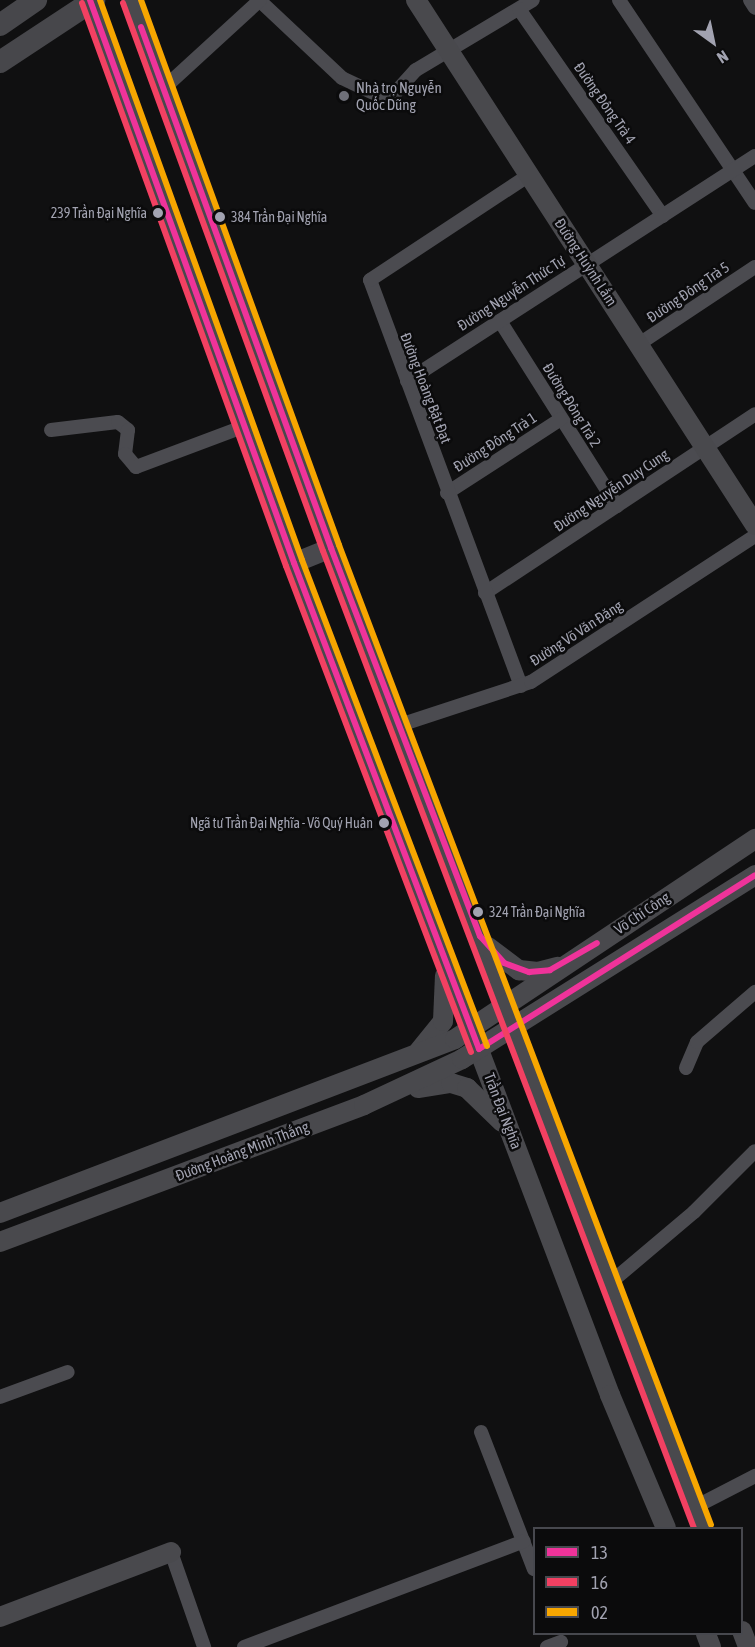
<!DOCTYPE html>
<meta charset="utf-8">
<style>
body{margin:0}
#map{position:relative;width:755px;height:1647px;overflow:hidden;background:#101011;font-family:"Asap Condensed",sans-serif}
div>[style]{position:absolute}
.street>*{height:14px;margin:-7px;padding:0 7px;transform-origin:7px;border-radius:7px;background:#4b4b50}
.secondary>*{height:20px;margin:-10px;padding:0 10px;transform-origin:10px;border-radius:10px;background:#49494d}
.primary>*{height:22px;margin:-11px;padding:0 11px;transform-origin:11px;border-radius:11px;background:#47474b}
.bus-1>*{height:6px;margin:-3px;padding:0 3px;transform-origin:3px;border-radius:3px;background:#ef339a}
.bus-2>*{height:6px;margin:-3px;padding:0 3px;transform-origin:3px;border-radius:3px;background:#f24062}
.bus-3>*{height:6px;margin:-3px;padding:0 3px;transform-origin:3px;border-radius:3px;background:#f7a600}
.dots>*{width:16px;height:16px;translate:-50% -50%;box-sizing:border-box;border:3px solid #0b0b0c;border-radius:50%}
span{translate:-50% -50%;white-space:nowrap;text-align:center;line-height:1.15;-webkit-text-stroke:5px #0b0b0c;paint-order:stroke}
.bus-label{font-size:14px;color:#a2a3b1}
.right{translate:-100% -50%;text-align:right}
.left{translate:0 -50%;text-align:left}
.poi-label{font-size:15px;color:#a2a3b1}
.street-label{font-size:15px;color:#a2a3b1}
.legend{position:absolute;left:533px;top:1527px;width:210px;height:108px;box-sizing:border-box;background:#0b0b0c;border:2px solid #47484e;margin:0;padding:8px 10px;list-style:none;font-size:18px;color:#a2a3b1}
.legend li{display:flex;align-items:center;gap:12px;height:30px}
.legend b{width:30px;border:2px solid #47484e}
.north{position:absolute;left:683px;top:12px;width:60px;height:60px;-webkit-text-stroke:4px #0b0b0c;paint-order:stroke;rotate:147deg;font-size:16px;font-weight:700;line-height:24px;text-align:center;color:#a2a3b1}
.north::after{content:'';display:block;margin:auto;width:21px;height:27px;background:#a2a3b1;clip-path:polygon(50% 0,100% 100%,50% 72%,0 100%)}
</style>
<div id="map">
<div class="street">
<div style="left:619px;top:0;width:244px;rotate:56.2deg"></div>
<div style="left:750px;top:0;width:9px;rotate:58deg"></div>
<div style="left:260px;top:1px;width:112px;rotate:43.2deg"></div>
<div style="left:342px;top:78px;width:44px;rotate:25.4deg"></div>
<div style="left:382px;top:97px;width:14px;rotate:-17deg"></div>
<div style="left:395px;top:93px;width:31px;rotate:-48deg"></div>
<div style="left:416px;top:70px;width:136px;rotate:-30.9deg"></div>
<div style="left:519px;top:9px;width:252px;rotate:55.2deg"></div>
<div style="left:164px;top:88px;width:130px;rotate:-42.5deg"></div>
<div style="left:500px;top:321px;width:219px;rotate:57.7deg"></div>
<div style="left:639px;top:344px;width:139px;rotate:-33.6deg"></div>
<div style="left:407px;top:381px;width:414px;rotate:-32.9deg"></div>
<div style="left:51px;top:430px;width:67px;rotate:-6.8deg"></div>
<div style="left:118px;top:422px;width:13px;rotate:39deg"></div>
<div style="left:128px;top:430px;width:24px;rotate:97deg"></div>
<div style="left:125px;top:454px;width:17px;rotate:50deg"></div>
<div style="left:136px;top:467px;width:116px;rotate:-20.6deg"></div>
<div style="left:447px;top:493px;width:136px;rotate:-33deg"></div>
<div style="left:485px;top:593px;width:324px;rotate:-33.5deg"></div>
<div style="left:521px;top:686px;width:433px;rotate:-110.4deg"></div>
<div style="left:370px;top:280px;width:191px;rotate:-33.4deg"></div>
<div style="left:400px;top:725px;width:138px;rotate:-18.2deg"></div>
<div style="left:531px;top:682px;width:267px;rotate:-33.1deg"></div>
<div style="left:686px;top:1068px;width:28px;rotate:-67deg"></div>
<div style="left:697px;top:1042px;width:77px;rotate:-40.8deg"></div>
<div style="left:610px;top:1283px;width:110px;rotate:-40.2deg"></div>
<div style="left:694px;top:1212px;width:86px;rotate:-45deg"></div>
<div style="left:0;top:1397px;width:72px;rotate:-20.2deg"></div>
<div style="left:481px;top:1432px;width:147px;rotate:68.9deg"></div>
<div style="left:695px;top:1507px;width:68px;rotate:-27.3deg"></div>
<div style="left:171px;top:1552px;width:101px;rotate:70.8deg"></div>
<div style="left:244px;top:1647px;width:299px;rotate:-20.7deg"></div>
<div style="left:547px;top:1647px;width:15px;rotate:-20deg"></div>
</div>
<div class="secondary">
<div style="left:90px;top:0;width:599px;rotate:70.08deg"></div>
<div style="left:294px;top:563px;width:890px;rotate:69.2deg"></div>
<div style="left:610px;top:1395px;width:144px;rotate:67.2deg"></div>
<div style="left:131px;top:0;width:583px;rotate:69.95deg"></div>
<div style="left:331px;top:548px;width:1048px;rotate:69.21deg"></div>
<div style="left:416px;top:0;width:625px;rotate:57.15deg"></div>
<div style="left:294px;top:563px;width:40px;rotate:-22deg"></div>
<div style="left:488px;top:947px;width:39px;rotate:37deg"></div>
<div style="left:519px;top:970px;width:19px;rotate:6deg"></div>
<div style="left:538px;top:972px;width:20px;rotate:-15deg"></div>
<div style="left:419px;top:1051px;width:38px;rotate:-51deg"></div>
<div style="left:443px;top:1021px;width:45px;rotate:-87.5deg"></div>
<div style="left:418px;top:1088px;width:33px;rotate:-9deg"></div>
<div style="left:451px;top:1083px;width:17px;rotate:17deg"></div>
<div style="left:467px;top:1088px;width:49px;rotate:44.2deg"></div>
<div style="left:0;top:1213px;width:487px;rotate:-20.9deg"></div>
<div style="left:455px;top:1039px;width:361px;rotate:-33.7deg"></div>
<div style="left:0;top:1242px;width:389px;rotate:-20.6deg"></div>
<div style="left:364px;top:1105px;width:108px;rotate:-25.1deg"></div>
<div style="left:462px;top:1059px;width:346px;rotate:-32.1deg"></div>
<div style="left:0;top:1617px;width:183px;rotate:-20.8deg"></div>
<div style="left:742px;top:1631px;width:17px;rotate:69deg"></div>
<div style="left:706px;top:1634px;width:14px;rotate:69deg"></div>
</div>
<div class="primary">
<div style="left:0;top:25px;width:44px;rotate:-34.8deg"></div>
<div style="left:0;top:62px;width:113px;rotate:-33.4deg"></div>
</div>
<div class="bus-1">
<div style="left:90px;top:0;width:599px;rotate:70.08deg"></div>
<div style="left:294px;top:563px;width:520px;rotate:69.16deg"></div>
<div style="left:479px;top:1049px;width:326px;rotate:-32.2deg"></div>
<div style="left:141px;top:27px;width:555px;rotate:69.96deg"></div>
<div style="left:331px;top:548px;width:416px;rotate:69deg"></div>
<div style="left:480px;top:936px;width:36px;rotate:48deg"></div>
<div style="left:504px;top:963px;width:27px;rotate:20deg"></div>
<div style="left:529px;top:972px;width:21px;rotate:-5deg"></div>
<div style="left:550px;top:970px;width:54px;rotate:-29.9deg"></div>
</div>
<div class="bus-2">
<div style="left:82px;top:3px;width:599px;rotate:70.08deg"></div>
<div style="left:286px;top:566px;width:520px;rotate:69.16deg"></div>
<div style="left:123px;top:3px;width:583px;rotate:69.95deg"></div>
<div style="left:323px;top:551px;width:1045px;rotate:69.21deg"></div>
</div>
<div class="bus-3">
<div style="left:100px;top:0;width:595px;rotate:70.16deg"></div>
<div style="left:302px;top:560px;width:520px;rotate:69.16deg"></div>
<div style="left:141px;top:0;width:580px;rotate:70.03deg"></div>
<div style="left:339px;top:545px;width:1048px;rotate:69.21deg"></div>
</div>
<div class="dots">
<div style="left:344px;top:96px;background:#6f7079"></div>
<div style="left:158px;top:213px;background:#a2a3b1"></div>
<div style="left:220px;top:217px;background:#a2a3b1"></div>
<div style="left:384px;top:823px;background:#a2a3b1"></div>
<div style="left:478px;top:912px;background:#a2a3b1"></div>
</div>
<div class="bus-label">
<span class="right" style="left:147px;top:213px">239 Trần Đại Nghĩa</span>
<span class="left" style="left:231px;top:217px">384 Trần Đại Nghĩa</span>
<span class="right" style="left:373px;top:823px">Ngã tư Trần Đại Nghĩa - Võ Quý Huân</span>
<span class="left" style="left:489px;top:912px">324 Trần Đại Nghĩa</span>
</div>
<div class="poi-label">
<span class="left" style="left:356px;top:96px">Nhà trọ Nguyễn<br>Quốc Dũng</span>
</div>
<div class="street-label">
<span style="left:605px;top:103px;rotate:55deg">Đường Đông Trà 4</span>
<span style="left:586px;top:262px;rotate:57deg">Đường Huỳnh Lắm</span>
<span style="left:688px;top:292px;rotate:-34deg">Đường Đông Trà 5</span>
<span style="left:511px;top:293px;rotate:-33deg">Đường Nguyễn Thức Tự</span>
<span style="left:426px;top:388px;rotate:69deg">Đường Hoàng Bật Đạt</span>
<span style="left:572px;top:405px;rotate:58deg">Đường Đông Trà 2</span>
<span style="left:495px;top:442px;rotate:-33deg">Đường Đông Trà 1</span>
<span style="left:611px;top:490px;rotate:-34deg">Đường Nguyễn Duy Cung</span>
<span style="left:576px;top:633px;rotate:-33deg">Đường Võ Văn Đặng</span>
<span style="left:642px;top:913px;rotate:-34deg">Võ Chí Công</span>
<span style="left:503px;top:1111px;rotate:69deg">Trần Đại Nghĩa</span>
<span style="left:242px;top:1151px;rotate:-21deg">Đường Hoàng Minh Thắng</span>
</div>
<ul class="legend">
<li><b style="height:8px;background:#ef339a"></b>13</li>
<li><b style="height:8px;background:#f24062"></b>16</li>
<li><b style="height:8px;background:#f7a600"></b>02</li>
</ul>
<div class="north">N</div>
</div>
